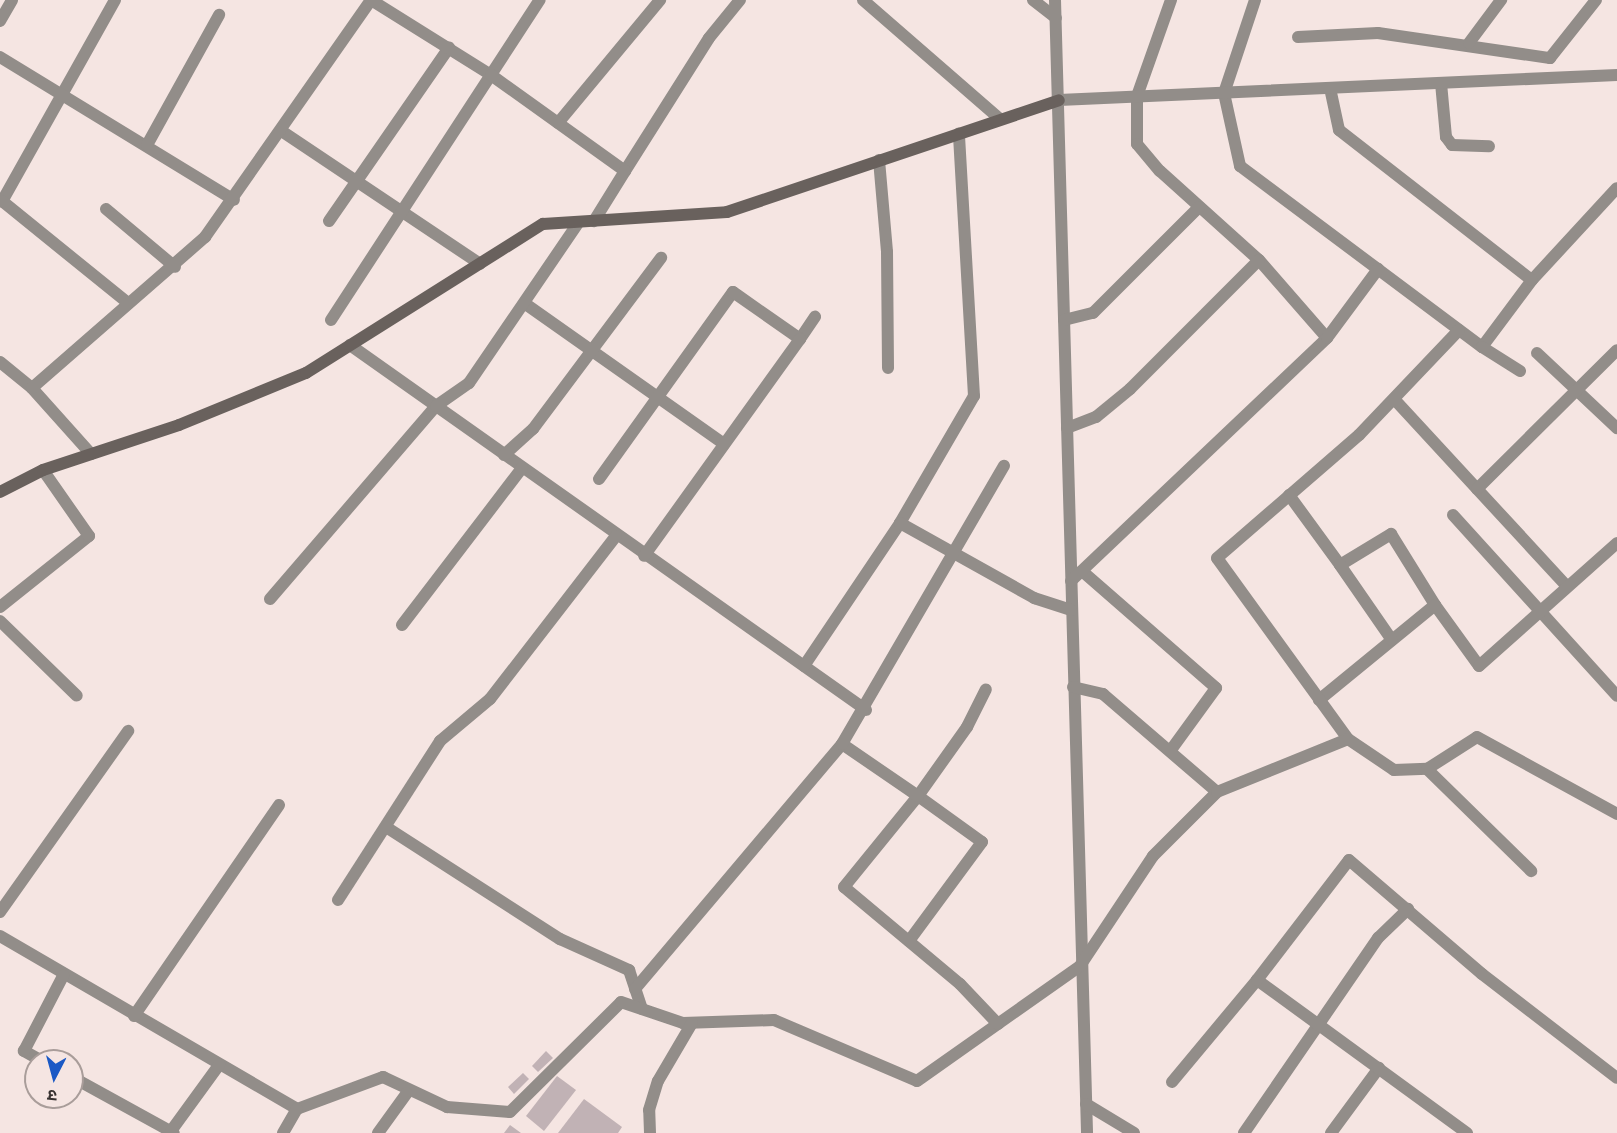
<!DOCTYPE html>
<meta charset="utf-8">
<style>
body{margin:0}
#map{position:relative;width:1617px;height:1133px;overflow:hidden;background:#f5e5e2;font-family:Karla,"Noto Sans Devanagari",sans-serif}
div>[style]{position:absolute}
.building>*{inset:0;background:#c1b2b5}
.street>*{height:12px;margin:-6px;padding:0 6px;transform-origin:6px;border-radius:6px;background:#928d89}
.secondary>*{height:12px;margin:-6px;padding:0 6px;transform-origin:6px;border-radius:6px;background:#69615d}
span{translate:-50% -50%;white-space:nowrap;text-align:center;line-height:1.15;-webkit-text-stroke:4.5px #f5e5e2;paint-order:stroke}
.north{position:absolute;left:24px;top:1049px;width:60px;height:60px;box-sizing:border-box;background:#f5e5e2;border:2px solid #a99d9a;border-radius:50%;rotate:186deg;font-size:16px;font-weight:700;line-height:24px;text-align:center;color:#36302f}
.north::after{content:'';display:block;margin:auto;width:21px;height:27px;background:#1b59c5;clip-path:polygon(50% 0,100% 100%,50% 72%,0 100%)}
</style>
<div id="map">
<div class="building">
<div style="clip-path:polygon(546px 1051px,553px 1058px,538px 1072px,532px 1066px)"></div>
<div style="clip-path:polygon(523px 1073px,529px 1079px,514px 1094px,508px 1087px)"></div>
<div style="clip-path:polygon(557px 1076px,576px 1090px,544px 1131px,526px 1116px)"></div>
<div style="clip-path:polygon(584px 1099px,622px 1127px,618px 1133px,558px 1133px)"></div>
<div style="clip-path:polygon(510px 1125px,521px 1133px,504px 1133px)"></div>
</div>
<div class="street">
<div style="left:115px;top:0;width:231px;rotate:119.3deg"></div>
<div style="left:2px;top:201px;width:162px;rotate:39deg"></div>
<div style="left:863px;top:0;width:181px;rotate:41deg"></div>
<div style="left:1033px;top:0;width:29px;rotate:38deg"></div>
<div style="left:1055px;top:0;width:1133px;rotate:88.38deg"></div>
<div style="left:1171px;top:0;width:102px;rotate:109.5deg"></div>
<div style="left:1137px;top:96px;width:48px;rotate:90deg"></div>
<div style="left:1137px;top:144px;width:35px;rotate:50deg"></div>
<div style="left:1160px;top:171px;width:133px;rotate:42deg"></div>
<div style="left:1259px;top:260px;width:103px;rotate:48.9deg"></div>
<div style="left:1255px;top:0;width:98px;rotate:108.4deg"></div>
<div style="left:1224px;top:93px;width:75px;rotate:77.6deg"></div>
<div style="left:1240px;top:166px;width:302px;rotate:36.8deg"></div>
<div style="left:1482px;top:347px;width:84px;rotate:-53.3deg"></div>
<div style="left:1532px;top:280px;width:125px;rotate:-47.3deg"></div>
<div style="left:0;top:21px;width:24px;rotate:-60deg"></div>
<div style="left:1298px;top:37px;width:80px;rotate:-2.9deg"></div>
<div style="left:1378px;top:33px;width:174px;rotate:8.3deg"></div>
<div style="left:1550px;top:58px;width:74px;rotate:-51.6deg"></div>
<div style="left:1469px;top:43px;width:54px;rotate:-53.3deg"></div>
<div style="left:0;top:57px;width:274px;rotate:31.4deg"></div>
<div style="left:1441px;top:83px;width:54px;rotate:84.7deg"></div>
<div style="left:1446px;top:137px;width:10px;rotate:53deg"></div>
<div style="left:1452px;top:145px;width:37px;rotate:2deg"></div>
<div style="left:1330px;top:88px;width:43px;rotate:77.9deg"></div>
<div style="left:1339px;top:130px;width:244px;rotate:37.9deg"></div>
<div style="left:1059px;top:100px;width:559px;rotate:-2.57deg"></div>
<div style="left:558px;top:123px;width:160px;rotate:-50.3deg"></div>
<div style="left:283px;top:132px;width:237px;rotate:33.8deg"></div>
<div style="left:147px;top:145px;width:149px;rotate:-61deg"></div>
<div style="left:879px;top:160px;width:92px;rotate:85deg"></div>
<div style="left:887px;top:252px;width:116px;rotate:89.5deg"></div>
<div style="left:625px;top:171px;width:157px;rotate:-57.7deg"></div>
<div style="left:709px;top:38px;width:49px;rotate:-50.8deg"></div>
<div style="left:106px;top:209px;width:90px;rotate:40deg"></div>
<div style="left:329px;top:221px;width:211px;rotate:-55.3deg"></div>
<div style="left:527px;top:305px;width:241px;rotate:35.2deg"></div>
<div style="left:331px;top:320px;width:382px;rotate:-56.9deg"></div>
<div style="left:1064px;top:320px;width:30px;rotate:-14deg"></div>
<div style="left:1093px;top:313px;width:150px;rotate:-45deg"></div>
<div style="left:800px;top:339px;width:27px;rotate:-56deg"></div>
<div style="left:350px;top:345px;width:632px;rotate:35.27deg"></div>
<div style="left:1482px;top:347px;width:45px;rotate:32.3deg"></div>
<div style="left:1537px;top:353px;width:110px;rotate:43.2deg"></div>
<div style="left:0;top:362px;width:41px;rotate:39.1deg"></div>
<div style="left:1395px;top:400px;width:252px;rotate:47.3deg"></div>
<div style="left:1067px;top:428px;width:31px;rotate:-21deg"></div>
<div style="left:1096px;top:417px;width:44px;rotate:-39.5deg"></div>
<div style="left:1130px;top:389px;width:182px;rotate:-45deg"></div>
<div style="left:91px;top:454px;width:89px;rotate:-131.8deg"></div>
<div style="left:32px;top:388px;width:230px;rotate:-41.1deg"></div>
<div style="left:205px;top:237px;width:289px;rotate:-55deg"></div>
<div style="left:371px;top:0;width:142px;rotate:32deg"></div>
<div style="left:491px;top:75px;width:165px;rotate:35.6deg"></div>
<div style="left:625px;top:171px;width:59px;rotate:121.8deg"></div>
<div style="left:504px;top:455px;width:39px;rotate:-42deg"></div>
<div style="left:533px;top:429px;width:214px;rotate:-53.2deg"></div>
<div style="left:599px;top:479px;width:230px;rotate:-54.4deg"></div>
<div style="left:733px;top:292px;width:82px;rotate:35deg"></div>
<div style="left:800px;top:339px;width:267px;rotate:125.7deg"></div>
<div style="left:1477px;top:489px;width:197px;rotate:-44.8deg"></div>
<div style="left:1289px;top:495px;width:87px;rotate:53.9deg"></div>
<div style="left:1340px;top:565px;width:60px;rotate:-31.3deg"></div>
<div style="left:1391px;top:534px;width:84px;rotate:58.2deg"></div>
<div style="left:1435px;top:605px;width:150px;rotate:140.7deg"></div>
<div style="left:1453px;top:515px;width:244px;rotate:47.8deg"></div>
<div style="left:900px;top:523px;width:147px;rotate:-59.8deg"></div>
<div style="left:974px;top:396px;width:263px;rotate:-93.3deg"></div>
<div style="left:1340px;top:565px;width:91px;rotate:55.3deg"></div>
<div style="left:1082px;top:571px;width:178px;rotate:41.1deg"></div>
<div style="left:1216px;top:688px;width:77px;rotate:126deg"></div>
<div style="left:1071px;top:581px;width:353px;rotate:-43.5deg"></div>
<div style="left:1327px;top:338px;width:86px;rotate:-53.5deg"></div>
<div style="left:270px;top:599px;width:255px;rotate:-49.3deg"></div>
<div style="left:436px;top:406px;width:40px;rotate:-34.9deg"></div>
<div style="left:469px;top:383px;width:195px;rotate:-55.7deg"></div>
<div style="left:1435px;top:605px;width:75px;rotate:54.2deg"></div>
<div style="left:1479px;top:666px;width:185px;rotate:-41.7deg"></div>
<div style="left:0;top:607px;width:114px;rotate:-38.6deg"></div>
<div style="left:89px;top:536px;width:80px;rotate:-124.9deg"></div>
<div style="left:0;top:621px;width:107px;rotate:44.2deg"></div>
<div style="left:402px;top:625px;width:198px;rotate:-52.6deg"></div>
<div style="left:804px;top:666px;width:172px;rotate:-56.1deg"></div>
<div style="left:900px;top:523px;width:154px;rotate:29.2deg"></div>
<div style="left:1034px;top:598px;width:39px;rotate:18deg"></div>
<div style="left:1073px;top:687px;width:31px;rotate:13deg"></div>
<div style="left:1103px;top:694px;width:150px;rotate:40.7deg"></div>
<div style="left:1348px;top:739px;width:223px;rotate:-125.9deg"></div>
<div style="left:1217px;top:558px;width:188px;rotate:-40.9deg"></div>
<div style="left:1359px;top:435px;width:145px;rotate:-46.4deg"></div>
<div style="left:1427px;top:769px;width:146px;rotate:44.4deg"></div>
<div style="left:386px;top:827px;width:207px;rotate:32.8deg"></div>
<div style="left:560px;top:939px;width:76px;rotate:24.2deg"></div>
<div style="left:629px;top:970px;width:41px;rotate:71.6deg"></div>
<div style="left:338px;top:900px;width:189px;rotate:-57.3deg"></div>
<div style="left:440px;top:741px;width:65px;rotate:-40deg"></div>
<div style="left:490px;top:699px;width:206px;rotate:-52.3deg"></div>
<div style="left:0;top:912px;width:222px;rotate:-54.7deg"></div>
<div style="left:0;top:936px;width:344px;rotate:30.2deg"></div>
<div style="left:297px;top:1109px;width:92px;rotate:-20.4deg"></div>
<div style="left:383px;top:1077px;width:71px;rotate:25.1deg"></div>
<div style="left:447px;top:1107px;width:63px;rotate:4.5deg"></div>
<div style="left:510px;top:1112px;width:156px;rotate:-44.7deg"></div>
<div style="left:621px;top:1002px;width:65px;rotate:18.7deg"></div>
<div style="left:683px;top:1023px;width:91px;rotate:-1.9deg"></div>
<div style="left:774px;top:1020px;width:155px;rotate:23.1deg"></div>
<div style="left:917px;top:1081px;width:199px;rotate:-35.2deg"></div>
<div style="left:1080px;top:966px;width:132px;rotate:-56.4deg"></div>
<div style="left:1153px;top:856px;width:91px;rotate:-45deg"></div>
<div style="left:1217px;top:792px;width:141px;rotate:-22deg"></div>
<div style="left:1348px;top:739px;width:55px;rotate:34deg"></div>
<div style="left:1394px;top:770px;width:33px;rotate:-2deg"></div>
<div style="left:1427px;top:769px;width:59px;rotate:-32.6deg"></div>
<div style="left:1477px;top:737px;width:160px;rotate:28.8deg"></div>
<div style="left:909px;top:941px;width:123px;rotate:-53.6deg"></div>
<div style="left:982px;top:842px;width:79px;rotate:-144.3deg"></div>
<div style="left:918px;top:796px;width:85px;rotate:-54.6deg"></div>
<div style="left:967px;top:727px;width:42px;rotate:-63.4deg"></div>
<div style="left:635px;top:989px;width:321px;rotate:-49.8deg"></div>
<div style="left:134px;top:1016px;width:256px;rotate:-55.5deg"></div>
<div style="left:998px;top:1024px;width:55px;rotate:-133.5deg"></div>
<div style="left:960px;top:984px;width:151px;rotate:-140.1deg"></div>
<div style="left:844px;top:887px;width:117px;rotate:-50.9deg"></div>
<div style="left:918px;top:796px;width:92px;rotate:-145.6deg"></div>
<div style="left:842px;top:744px;width:322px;rotate:-59.8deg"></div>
<div style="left:42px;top:1061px;width:21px;rotate:-151deg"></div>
<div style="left:24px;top:1051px;width:85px;rotate:-62.5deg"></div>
<div style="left:72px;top:1077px;width:116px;rotate:28.8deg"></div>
<div style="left:1172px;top:1082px;width:133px;rotate:-50.2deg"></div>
<div style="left:1086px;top:1104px;width:56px;rotate:31.1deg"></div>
<div style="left:171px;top:1131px;width:82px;rotate:-54deg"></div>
<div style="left:283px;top:1133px;width:28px;rotate:-60deg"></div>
<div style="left:378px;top:1133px;width:49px;rotate:-54.1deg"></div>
<div style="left:650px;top:1133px;width:23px;rotate:-92deg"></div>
<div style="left:649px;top:1110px;width:30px;rotate:-73deg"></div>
<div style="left:658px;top:1081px;width:67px;rotate:-59.6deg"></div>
<div style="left:1244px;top:1133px;width:237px;rotate:-55.5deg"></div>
<div style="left:1378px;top:938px;width:42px;rotate:-44deg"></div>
<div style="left:1331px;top:1133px;width:81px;rotate:-53.6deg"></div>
<div style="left:1467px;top:1133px;width:260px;rotate:-143.9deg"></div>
<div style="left:1257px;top:980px;width:151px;rotate:-52.5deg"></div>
<div style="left:1349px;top:860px;width:175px;rotate:40.6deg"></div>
<div style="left:1482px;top:974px;width:170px;rotate:37.6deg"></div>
</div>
<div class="secondary">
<div style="left:0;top:492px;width:48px;rotate:-27.1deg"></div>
<div style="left:43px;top:470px;width:143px;rotate:-18.3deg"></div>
<div style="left:179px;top:425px;width:137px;rotate:-22.3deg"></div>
<div style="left:306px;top:373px;width:280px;rotate:-32.2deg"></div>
<div style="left:543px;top:224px;width:184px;rotate:-3.7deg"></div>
<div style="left:727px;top:212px;width:350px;rotate:-18.6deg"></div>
</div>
<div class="north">उ</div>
</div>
